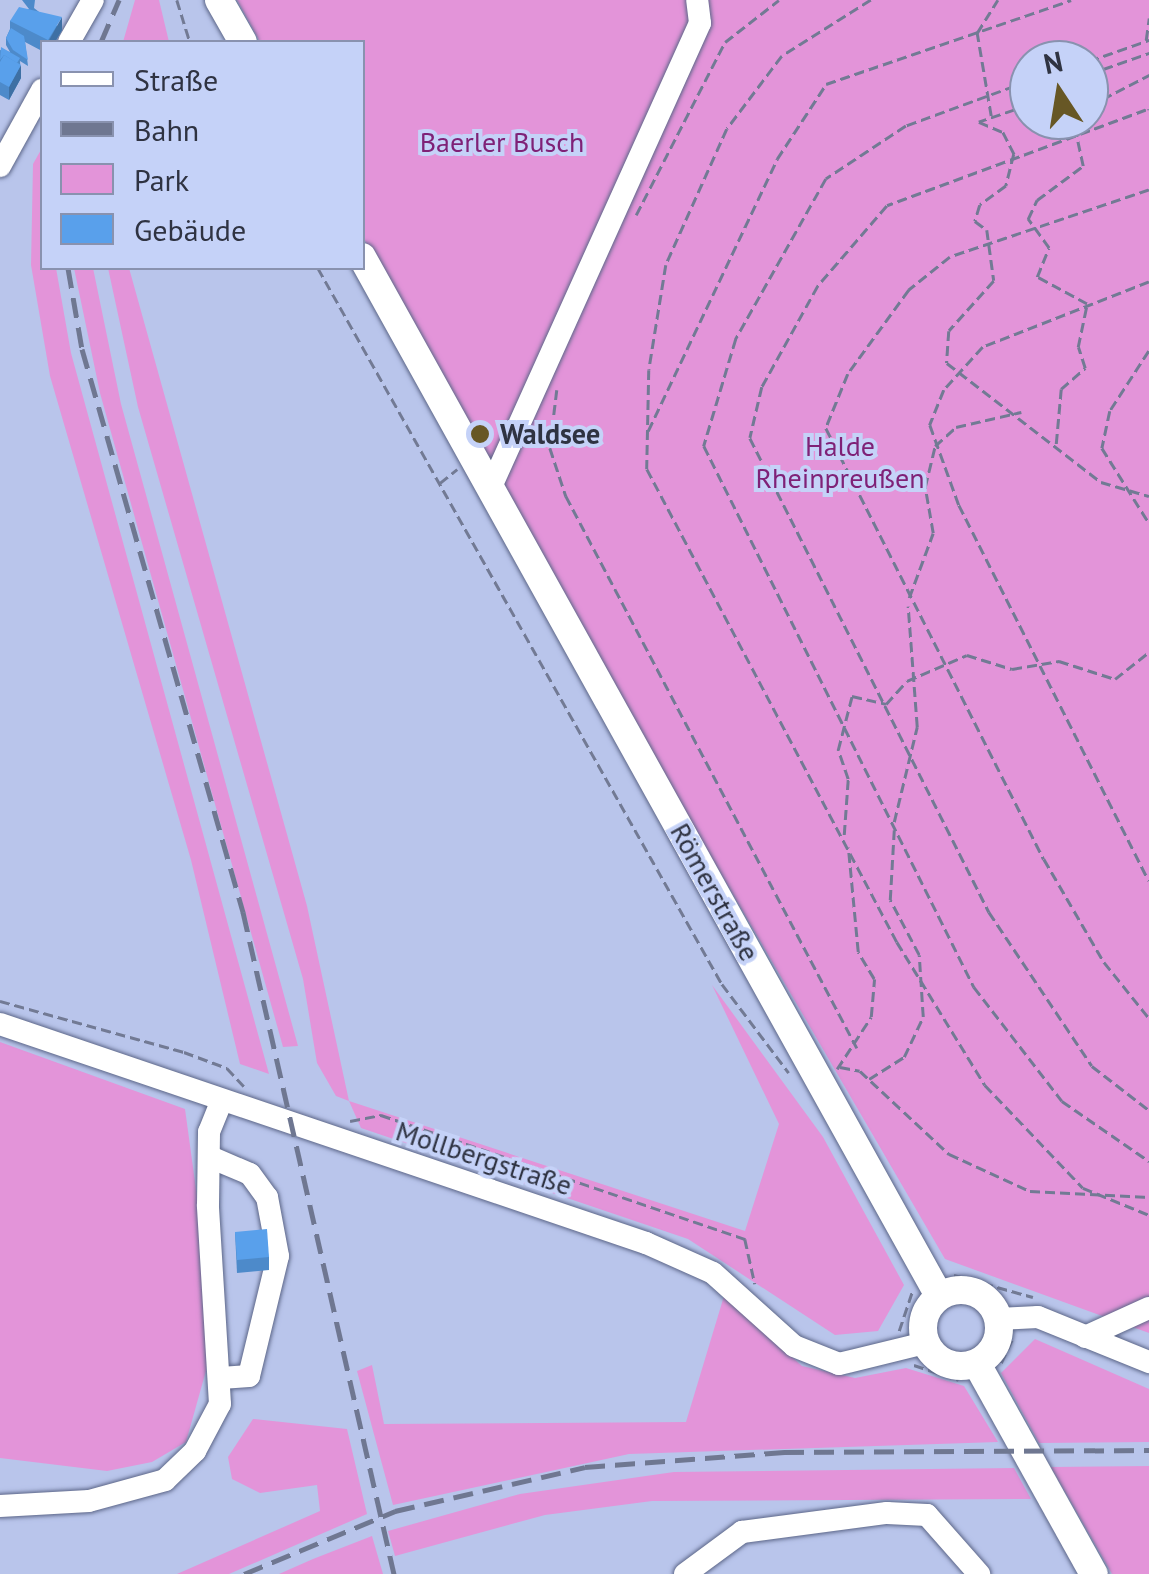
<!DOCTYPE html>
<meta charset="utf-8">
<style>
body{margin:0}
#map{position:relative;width:1149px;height:1574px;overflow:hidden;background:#b9c5eb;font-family:"PT Sans",sans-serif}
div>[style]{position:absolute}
.green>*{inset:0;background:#e394d9}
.path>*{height:2.5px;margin-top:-1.25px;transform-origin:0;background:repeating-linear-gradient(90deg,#727a94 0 10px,transparent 0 15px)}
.roads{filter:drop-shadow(0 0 2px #5c6688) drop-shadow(0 0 2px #5c6688)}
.minor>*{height:22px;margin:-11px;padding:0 11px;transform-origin:11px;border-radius:11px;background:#fff}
.major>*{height:28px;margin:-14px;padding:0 14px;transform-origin:14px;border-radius:14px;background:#fff}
.major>.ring{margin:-14px;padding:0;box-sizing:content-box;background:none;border:28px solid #fff;border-radius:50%}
.rail>*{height:5px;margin-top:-2.5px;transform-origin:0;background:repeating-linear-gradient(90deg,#6f7791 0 20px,transparent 0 30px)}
.wall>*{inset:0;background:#4d8aca}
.shaded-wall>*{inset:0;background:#3e70a4}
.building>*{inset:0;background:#59a0eb}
.dots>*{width:28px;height:28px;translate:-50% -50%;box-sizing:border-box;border:5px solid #c5d2f8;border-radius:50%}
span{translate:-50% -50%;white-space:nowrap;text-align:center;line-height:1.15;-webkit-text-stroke:8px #c5d2f8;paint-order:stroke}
.park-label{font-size:28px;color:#7f2177}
.poi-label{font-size:28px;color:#2f3342;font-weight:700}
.left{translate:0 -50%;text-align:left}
.street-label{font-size:28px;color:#2f3342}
.legend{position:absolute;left:40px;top:40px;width:325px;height:230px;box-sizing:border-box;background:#c5d2f8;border:2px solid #8992af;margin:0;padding:12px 18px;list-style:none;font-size:30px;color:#2f3342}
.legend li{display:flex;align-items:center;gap:20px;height:50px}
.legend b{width:50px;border:2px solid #8992af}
.north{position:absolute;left:1009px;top:40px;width:100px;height:100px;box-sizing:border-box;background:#c5d2f8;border:2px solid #8992af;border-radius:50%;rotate:348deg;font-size:28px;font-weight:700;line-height:40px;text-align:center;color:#2f3342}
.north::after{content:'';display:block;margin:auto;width:35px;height:45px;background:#675725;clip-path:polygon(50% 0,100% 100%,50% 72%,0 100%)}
</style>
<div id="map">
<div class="green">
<div style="clip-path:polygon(135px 0,159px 0,169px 42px,123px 42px)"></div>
<div style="clip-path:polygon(evenodd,237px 0,1149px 0,1149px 1333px,945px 1259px,486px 470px,363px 237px,362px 42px,260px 42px,237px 0,1029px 60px,1089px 60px,1089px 120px,1029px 120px,1029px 60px)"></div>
<div style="clip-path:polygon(42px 148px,42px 268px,56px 268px,71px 353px,269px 1074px,240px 1064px,191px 860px,50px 376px,31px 265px,33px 164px)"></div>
<div style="clip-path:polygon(74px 268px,93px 268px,121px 404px,298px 1046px,283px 1047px,100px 393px)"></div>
<div style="clip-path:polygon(108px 268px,129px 268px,307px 906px,349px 1101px,745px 1231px,779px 1124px,712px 985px,823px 1137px,904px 1285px,878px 1331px,835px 1335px,688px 1239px,361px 1128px,349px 1101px,336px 1096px,317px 1063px,303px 979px,138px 407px)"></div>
<div style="clip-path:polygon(0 1042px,185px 1109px,216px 1335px,186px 1442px,152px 1462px,107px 1471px,0 1458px)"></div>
<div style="clip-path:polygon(724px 1296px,802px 1366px,855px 1378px,906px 1368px,964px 1386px,998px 1442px,629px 1454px,393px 1505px,357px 1371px,372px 1365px,384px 1424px,686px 1422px)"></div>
<div style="clip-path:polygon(1035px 1339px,1149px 1389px,1149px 1442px,1039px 1443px,1001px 1373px)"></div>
<div style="clip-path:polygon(253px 1419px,347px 1429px,367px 1514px,229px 1574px,177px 1574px,320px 1511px,317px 1485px,260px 1493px,232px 1479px,228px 1457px)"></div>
<div style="clip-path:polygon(1149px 1466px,1149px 1574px,1112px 1574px,1051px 1467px)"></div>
<div style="clip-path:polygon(1014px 1468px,1031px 1499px,652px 1501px,545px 1515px,395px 1556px,388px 1531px,520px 1494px,674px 1472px)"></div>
<div style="clip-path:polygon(372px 1536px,383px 1574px,279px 1574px,313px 1559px)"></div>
</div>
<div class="path">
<div style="left:177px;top:0;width:44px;rotate:72.8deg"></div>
<div style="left:871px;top:0;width:105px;rotate:147.8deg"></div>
<div style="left:782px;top:56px;width:91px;rotate:127deg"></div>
<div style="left:727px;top:129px;width:149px;rotate:114.2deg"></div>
<div style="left:666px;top:265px;width:106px;rotate:99.2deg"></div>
<div style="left:649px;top:370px;width:99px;rotate:91.2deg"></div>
<div style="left:647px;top:469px;width:535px;rotate:62.14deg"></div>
<div style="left:897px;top:942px;width:168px;rotate:58.4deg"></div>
<div style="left:985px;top:1085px;width:142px;rotate:46.4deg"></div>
<div style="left:1083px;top:1188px;width:71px;rotate:22.2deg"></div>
<div style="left:1146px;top:40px;width:22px;rotate:-82deg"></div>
<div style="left:1089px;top:61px;width:64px;rotate:-19.3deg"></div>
<div style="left:1089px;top:74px;width:64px;rotate:-19.3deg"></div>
<div style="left:1029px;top:81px;width:131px;rotate:159.9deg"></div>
<div style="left:906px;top:126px;width:96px;rotate:146.5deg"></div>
<div style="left:826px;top:179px;width:184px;rotate:119.4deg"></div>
<div style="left:736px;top:339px;width:112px;rotate:106.7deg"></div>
<div style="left:704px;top:446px;width:605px;rotate:63.48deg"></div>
<div style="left:974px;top:987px;width:144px;rotate:52.3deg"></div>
<div style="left:1062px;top:1101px;width:106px;rotate:34.6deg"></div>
<div style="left:1029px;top:105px;width:53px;rotate:161.2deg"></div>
<div style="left:979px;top:122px;width:26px;rotate:23deg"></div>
<div style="left:1003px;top:132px;width:25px;rotate:63deg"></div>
<div style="left:1014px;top:154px;width:33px;rotate:104deg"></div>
<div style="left:1006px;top:186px;width:32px;rotate:144deg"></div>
<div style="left:980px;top:205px;width:17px;rotate:107deg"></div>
<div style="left:975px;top:221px;width:15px;rotate:37deg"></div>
<div style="left:987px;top:230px;width:51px;rotate:82.2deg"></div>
<div style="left:994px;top:281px;width:67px;rotate:132deg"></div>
<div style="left:949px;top:331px;width:32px;rotate:94deg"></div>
<div style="left:947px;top:363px;width:195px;rotate:37.7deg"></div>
<div style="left:1101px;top:482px;width:50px;rotate:16.3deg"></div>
<div style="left:1089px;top:106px;width:68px;rotate:-27.3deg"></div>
<div style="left:1149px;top:109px;width:1px;rotate:90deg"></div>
<div style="left:1146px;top:110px;width:276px;rotate:159.7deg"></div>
<div style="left:887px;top:206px;width:106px;rotate:130.8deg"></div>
<div style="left:818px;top:286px;width:115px;rotate:119deg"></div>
<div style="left:762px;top:387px;width:52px;rotate:103.2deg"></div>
<div style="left:750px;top:438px;width:531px;rotate:63.24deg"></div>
<div style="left:989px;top:912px;width:185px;rotate:56.2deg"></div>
<div style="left:1092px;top:1066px;width:72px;rotate:37.7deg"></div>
<div style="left:991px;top:116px;width:84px;rotate:-99.6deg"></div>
<div style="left:977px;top:33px;width:39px;rotate:-58deg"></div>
<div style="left:1149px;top:190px;width:210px;rotate:161.4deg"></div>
<div style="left:950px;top:257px;width:53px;rotate:141.2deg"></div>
<div style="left:909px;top:290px;width:104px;rotate:126deg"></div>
<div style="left:848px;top:374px;width:58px;rotate:112.2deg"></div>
<div style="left:826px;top:428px;width:483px;rotate:63.2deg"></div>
<div style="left:1044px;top:859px;width:119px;rotate:59.8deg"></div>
<div style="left:1104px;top:962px;width:72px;rotate:51.2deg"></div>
<div style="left:636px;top:215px;width:195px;rotate:-62.8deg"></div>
<div style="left:725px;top:42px;width:68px;rotate:-37.9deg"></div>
<div style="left:318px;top:268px;width:822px;rotate:60.57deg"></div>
<div style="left:722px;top:984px;width:111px;rotate:53deg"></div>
<div style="left:1149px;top:282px;width:178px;rotate:158.6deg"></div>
<div style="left:983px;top:347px;width:58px;rotate:132.2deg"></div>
<div style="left:944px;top:390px;width:38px;rotate:112deg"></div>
<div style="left:930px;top:425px;width:85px;rotate:70.1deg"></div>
<div style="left:959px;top:505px;width:421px;rotate:63.2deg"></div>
<div style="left:1149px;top:351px;width:72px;rotate:123deg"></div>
<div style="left:1110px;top:411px;width:38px;rotate:102deg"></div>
<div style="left:1102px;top:448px;width:89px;rotate:57.9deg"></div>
<div style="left:557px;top:390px;width:58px;rotate:96.9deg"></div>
<div style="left:550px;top:448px;width:51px;rotate:71.6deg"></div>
<div style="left:566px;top:496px;width:624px;rotate:62.2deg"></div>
<div style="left:648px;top:431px;width:301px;rotate:-64.6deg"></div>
<div style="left:777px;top:159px;width:90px;rotate:-56.8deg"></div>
<div style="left:826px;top:84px;width:259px;rotate:-18.9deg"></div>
<div style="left:1056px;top:444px;width:55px;rotate:-84.8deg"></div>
<div style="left:1061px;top:389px;width:32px;rotate:-41deg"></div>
<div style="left:1085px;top:368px;width:22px;rotate:-108deg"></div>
<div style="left:1078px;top:347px;width:44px;rotate:-78.2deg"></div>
<div style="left:1087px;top:304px;width:57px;rotate:-151.6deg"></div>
<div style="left:1037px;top:277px;width:31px;rotate:-68deg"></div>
<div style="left:1049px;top:248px;width:36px;rotate:-126deg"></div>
<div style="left:1028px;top:219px;width:21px;rotate:-65deg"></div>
<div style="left:1037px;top:200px;width:57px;rotate:-36.5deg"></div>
<div style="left:1083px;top:166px;width:47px;rotate:-102.3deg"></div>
<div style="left:440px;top:483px;width:22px;rotate:-39deg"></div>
<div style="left:909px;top:598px;width:69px;rotate:-69.7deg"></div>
<div style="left:933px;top:533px;width:47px;rotate:-99.9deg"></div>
<div style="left:925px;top:487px;width:42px;rotate:-76.3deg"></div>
<div style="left:935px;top:446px;width:28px;rotate:-42deg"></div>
<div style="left:956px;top:427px;width:67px;rotate:-13deg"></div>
<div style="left:894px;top:822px;width:98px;rotate:-76.4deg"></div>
<div style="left:917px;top:727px;width:121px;rotate:-94.3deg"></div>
<div style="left:844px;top:835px;width:56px;rotate:-85.9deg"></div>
<div style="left:848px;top:779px;width:31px;rotate:-109deg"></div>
<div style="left:838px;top:750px;width:56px;rotate:-75.5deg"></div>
<div style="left:852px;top:696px;width:35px;rotate:13deg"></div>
<div style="left:886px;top:704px;width:31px;rotate:-48deg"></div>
<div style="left:907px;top:681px;width:65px;rotate:-23.4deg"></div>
<div style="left:967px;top:655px;width:47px;rotate:17.3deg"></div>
<div style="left:1012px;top:669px;width:48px;rotate:-9.7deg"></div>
<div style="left:1059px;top:661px;width:59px;rotate:17.8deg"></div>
<div style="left:1115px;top:679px;width:43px;rotate:-38.5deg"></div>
<div style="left:0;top:1001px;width:191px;rotate:15.5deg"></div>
<div style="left:184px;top:1052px;width:46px;rotate:20.4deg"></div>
<div style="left:227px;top:1068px;width:25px;rotate:47deg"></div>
<div style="left:840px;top:1067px;width:20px;rotate:11deg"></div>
<div style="left:860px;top:1071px;width:122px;rotate:43deg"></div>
<div style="left:949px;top:1154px;width:89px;rotate:24.6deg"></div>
<div style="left:1030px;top:1191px;width:119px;rotate:2.9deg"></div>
<div style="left:837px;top:1069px;width:62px;rotate:-56.8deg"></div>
<div style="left:871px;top:1017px;width:38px;rotate:-85deg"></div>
<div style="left:874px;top:979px;width:31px;rotate:-121deg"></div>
<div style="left:858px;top:952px;width:105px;rotate:-95.4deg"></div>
<div style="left:869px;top:1079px;width:41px;rotate:-32.2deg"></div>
<div style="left:904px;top:1057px;width:44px;rotate:-64.6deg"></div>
<div style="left:923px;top:1017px;width:62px;rotate:-93.7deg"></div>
<div style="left:919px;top:955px;width:62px;rotate:-117.8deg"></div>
<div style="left:890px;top:900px;width:70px;rotate:-86.7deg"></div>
<div style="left:350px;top:1121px;width:32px;rotate:-11deg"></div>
<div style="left:381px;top:1115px;width:385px;rotate:18.8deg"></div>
<div style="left:745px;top:1239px;width:46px;rotate:77.5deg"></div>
<div style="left:954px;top:1275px;width:82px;rotate:15.6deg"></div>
<div style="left:899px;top:1331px;width:41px;rotate:-71.6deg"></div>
<div style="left:1001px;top:1363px;width:26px;rotate:-65deg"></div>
<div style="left:914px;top:1365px;width:47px;rotate:18.4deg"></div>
</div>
<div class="roads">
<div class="minor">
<div style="left:69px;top:42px;width:48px;rotate:-60.3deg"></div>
<div style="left:0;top:166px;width:87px;rotate:-61.1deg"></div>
<div style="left:490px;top:489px;width:511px;rotate:-65.74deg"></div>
<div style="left:700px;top:23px;width:23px;rotate:-97deg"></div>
<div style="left:0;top:1024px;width:682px;rotate:18.73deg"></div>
<div style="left:646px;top:1243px;width:73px;rotate:24.1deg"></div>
<div style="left:713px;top:1273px;width:109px;rotate:42deg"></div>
<div style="left:794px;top:1346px;width:48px;rotate:21.8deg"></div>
<div style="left:839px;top:1364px;width:89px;rotate:-13.7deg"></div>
<div style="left:210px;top:1157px;width:43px;rotate:23deg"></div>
<div style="left:250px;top:1174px;width:29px;rotate:54deg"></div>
<div style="left:267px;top:1197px;width:60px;rotate:79.4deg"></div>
<div style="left:278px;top:1256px;width:123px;rotate:103.6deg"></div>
<div style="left:249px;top:1376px;width:28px;rotate:176deg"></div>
<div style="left:998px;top:1319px;width:40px;rotate:-2.9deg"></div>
<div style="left:1038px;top:1317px;width:120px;rotate:22.1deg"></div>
<div style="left:1085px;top:1337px;width:70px;rotate:-24.4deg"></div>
<div style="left:0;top:1506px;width:89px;rotate:-3.2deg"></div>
<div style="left:89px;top:1501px;width:79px;rotate:-15.4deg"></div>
<div style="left:165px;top:1480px;width:42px;rotate:-44deg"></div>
<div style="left:195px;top:1451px;width:53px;rotate:-62deg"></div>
<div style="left:220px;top:1404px;width:199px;rotate:-93.5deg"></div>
<div style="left:208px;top:1205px;width:73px;rotate:-89.2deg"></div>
<div style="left:209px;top:1132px;width:29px;rotate:-68deg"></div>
<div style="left:685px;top:1574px;width:71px;rotate:-36.4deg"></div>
<div style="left:742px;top:1532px;width:146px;rotate:-7.5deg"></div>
<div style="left:887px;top:1513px;width:40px;rotate:2.9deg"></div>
<div style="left:927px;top:1515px;width:79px;rotate:48.6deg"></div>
</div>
<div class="major">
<div style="left:219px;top:0;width:48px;rotate:60.3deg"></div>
<div style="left:362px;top:257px;width:1188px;rotate:60.95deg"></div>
<div class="ring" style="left:923px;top:1290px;width:48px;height:48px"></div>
<div style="left:977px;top:1364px;width:240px;rotate:60.9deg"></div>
</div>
</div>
<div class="rail">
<div style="left:101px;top:42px;width:46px;rotate:-66.8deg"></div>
<div style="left:68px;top:268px;width:82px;rotate:80.2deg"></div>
<div style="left:82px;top:349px;width:586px;rotate:74.04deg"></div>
<div style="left:243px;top:912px;width:679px;rotate:77.15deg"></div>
<div style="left:244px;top:1574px;width:164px;rotate:-22.6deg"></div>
<div style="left:395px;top:1511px;width:195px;rotate:-13deg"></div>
<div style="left:585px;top:1467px;width:200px;rotate:-4.3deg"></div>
<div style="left:784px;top:1452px;width:365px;rotate:-0.3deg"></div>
</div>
<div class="wall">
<div style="clip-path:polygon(22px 0,35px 0,34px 8px,62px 30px,55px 42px,42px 42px,42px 51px,25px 42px,28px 66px,20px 61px,21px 78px,9px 100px,0 95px,0 50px,10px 52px,6px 45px,6px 38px,10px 29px,10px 21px,29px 9px)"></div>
<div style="clip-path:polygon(235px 1232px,269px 1257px,269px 1270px,237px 1273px)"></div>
</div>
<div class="shaded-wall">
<div style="clip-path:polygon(62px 17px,62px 30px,55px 42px,48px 42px)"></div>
<div style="clip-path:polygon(21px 65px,21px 78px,9px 100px,9px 87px)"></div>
</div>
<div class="building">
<div style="clip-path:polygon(19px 7px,62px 17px,48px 40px,10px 21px)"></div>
<div style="clip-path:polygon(11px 28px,24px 36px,28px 60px,13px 50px,6px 38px)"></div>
<div style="clip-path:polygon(1px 47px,20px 58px,17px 63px,4px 55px,0 60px)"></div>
<div style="clip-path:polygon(4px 55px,21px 65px,9px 87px,0 82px,0 62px)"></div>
<div style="clip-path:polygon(267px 1229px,269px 1257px,237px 1260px,235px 1232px)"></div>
</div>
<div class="dots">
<div style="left:480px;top:434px;background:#675725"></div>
</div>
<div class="park-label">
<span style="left:502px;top:142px">Baerler Busch</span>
<span style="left:840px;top:462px">Halde<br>Rheinpreußen</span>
</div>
<div class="poi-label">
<span class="left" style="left:500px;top:434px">Waldsee</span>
</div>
<div class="street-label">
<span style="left:715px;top:892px;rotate:61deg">Römerstraße</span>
<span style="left:484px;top:1158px;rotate:18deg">Mollbergstraße</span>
</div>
<ul class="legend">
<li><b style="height:12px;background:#fff"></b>Straße</li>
<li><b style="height:12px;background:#6f7791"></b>Bahn</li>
<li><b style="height:28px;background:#e394d9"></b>Park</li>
<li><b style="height:28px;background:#59a0eb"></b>Gebäude</li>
</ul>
<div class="north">N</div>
</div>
